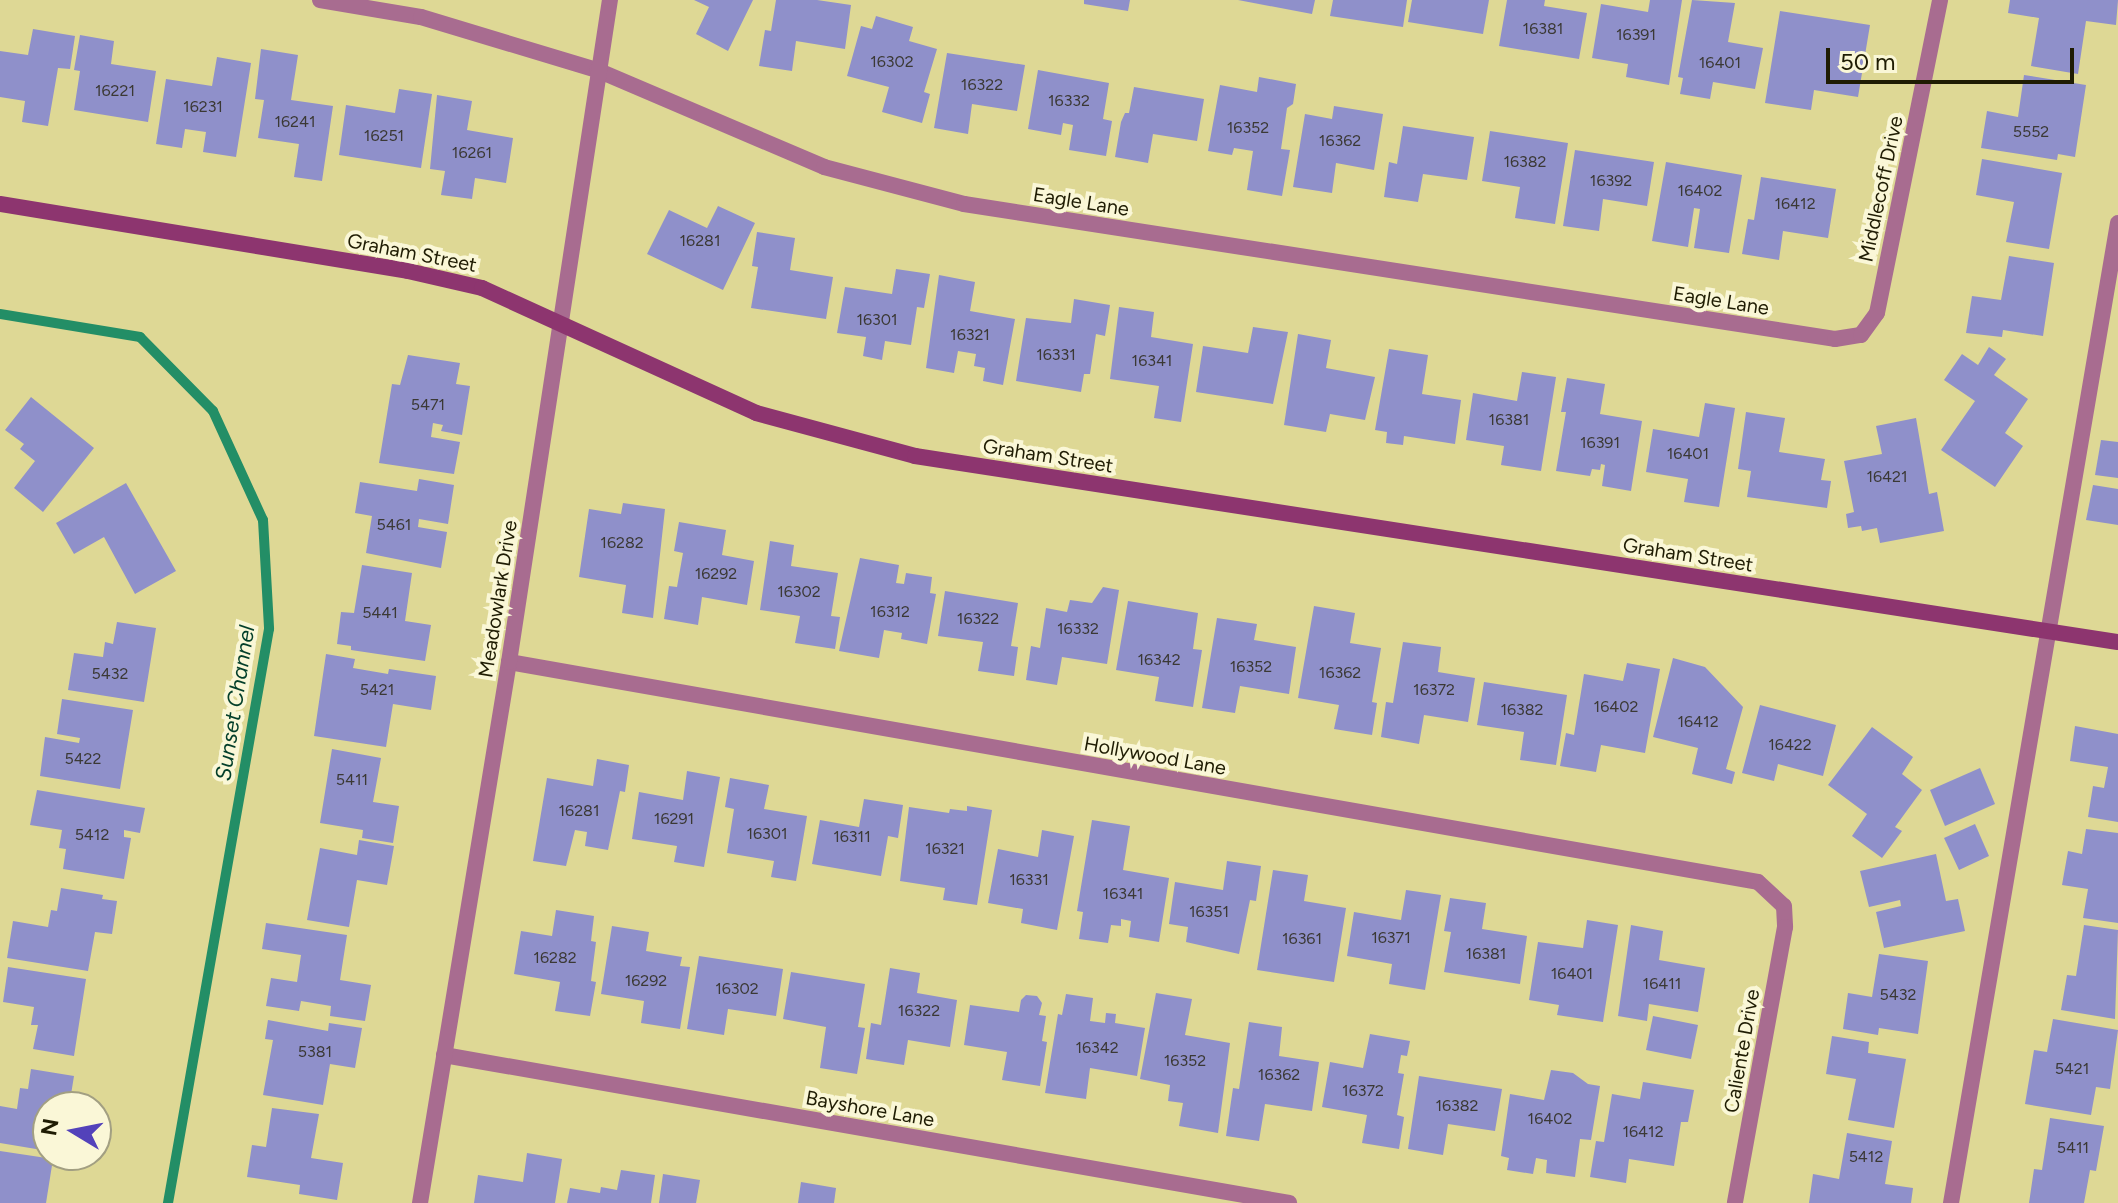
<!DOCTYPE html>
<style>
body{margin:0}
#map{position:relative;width:2118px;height:1203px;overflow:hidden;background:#ded895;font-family:Figtree,sans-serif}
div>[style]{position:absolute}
.stream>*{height:10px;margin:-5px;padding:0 5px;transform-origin:5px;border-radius:5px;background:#238e66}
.building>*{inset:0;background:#8f90ca}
.lane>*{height:16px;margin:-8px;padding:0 8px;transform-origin:8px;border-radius:8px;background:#a86c90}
.street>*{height:16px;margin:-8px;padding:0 8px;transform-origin:8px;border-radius:8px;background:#a86c90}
.secondary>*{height:16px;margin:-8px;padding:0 8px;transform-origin:8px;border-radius:8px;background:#8d356f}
span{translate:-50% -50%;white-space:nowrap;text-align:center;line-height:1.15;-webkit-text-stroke:8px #faf7d7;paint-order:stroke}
.number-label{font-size:16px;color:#3b3935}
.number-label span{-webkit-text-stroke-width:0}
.street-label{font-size:20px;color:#1f1c03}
.water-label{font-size:22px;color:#033f2a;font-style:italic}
.north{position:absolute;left:32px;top:1091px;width:80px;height:80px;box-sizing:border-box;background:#faf7d7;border:2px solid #a29f82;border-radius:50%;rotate:280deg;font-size:22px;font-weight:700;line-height:32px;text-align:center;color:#1f1c03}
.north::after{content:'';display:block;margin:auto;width:28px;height:36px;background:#5342ba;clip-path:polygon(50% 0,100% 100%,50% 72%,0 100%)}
.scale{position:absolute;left:1826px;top:48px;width:248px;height:36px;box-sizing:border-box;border:4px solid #1f1c03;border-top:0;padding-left:10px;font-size:24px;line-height:28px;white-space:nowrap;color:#1f1c03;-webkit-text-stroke:6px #faf7d7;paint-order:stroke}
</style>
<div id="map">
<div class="stream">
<div style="left:0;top:314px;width:142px;rotate:9.3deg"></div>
<div style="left:140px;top:337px;width:104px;rotate:45.4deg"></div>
<div style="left:213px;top:411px;width:120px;rotate:65.4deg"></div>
<div style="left:263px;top:520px;width:109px;rotate:86.8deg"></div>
<div style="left:269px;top:629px;width:583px;rotate:99.98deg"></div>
</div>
<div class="building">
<div style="clip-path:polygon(694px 0,753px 0,728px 51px,696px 34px,709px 7px)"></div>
<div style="clip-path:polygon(776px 0,817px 0,851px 5px,845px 49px,796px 41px,792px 71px,759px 66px,765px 30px,771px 31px)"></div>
<div style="clip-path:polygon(1084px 0,1130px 0,1128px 11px,1084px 4px)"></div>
<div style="clip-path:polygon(1238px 0,1315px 0,1312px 14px)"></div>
<div style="clip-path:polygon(1333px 0,1407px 0,1403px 27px,1330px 16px)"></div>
<div style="clip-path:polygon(1412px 0,1489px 0,1483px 34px,1408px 22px)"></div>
<div style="clip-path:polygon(1507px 0,1545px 0,1544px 6px,1587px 13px,1579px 59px,1499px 46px)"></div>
<div style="clip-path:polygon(1650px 0,1682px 0,1669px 85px,1626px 77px,1628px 64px,1592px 58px,1601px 4px,1648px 12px)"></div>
<div style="clip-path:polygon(1692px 0,1735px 3px,1728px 42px,1763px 48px,1755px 89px,1713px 82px,1710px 99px,1680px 94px,1683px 78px,1678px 77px)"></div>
<div style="clip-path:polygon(2010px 0,2118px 0,2116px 25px,2086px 21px,2078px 74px,2031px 66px,2039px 18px,2008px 13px)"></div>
<div style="clip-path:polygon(1780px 11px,1870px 25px,1858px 97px,1814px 90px,1811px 110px,1765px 103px)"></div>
<div style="clip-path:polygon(876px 16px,913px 27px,909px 41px,937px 49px,924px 92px,930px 94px,922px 123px,882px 112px,889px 87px,847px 76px,861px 26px,872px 29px)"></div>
<div style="clip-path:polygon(33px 29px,75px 36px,70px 69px,58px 68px,48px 126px,22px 122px,25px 101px,0 97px,0 51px,28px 55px)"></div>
<div style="clip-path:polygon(80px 35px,114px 41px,111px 64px,156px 71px,148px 122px,74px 110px,80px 71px,74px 70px)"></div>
<div style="clip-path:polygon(261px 49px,298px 55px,291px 100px,333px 106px,322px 181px,294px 177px,299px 144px,258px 138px,264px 100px,255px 99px)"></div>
<div style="clip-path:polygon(947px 53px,1025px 65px,1017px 111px,972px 104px,968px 134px,934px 128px)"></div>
<div style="clip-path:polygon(217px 57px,251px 63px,236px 157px,203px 152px,206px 132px,185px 129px,182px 148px,156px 144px,166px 79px,212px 86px)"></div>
<div style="clip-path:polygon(1038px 70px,1109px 83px,1103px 119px,1112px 121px,1106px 156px,1069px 150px,1073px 125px,1063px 123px,1061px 135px,1028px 129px)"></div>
<div style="clip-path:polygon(2024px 75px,2086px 85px,2075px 157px,2058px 154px,2057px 160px,1981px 148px,1987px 111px,2018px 117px)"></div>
<div style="clip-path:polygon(1259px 77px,1296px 84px,1293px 104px,1287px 108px,1281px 149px,1290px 150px,1282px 196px,1247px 190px,1253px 151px,1234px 148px,1232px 155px,1208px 151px,1220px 85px,1257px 92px)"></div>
<div style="clip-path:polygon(1134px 87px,1204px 99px,1197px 141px,1153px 134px,1148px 163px,1115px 157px,1121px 122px,1125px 113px,1129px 113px)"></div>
<div style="clip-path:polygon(399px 89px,432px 94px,421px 168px,339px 155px,346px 105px,395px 113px)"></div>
<div style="clip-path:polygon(437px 95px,472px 101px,467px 130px,513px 138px,506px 183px,475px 178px,472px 199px,441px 195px,445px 171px,430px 169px)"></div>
<div style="clip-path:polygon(1334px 106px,1383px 114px,1374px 170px,1336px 163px,1332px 193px,1293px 187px,1305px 114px,1332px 119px)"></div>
<div style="clip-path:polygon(1403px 126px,1474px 137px,1467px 180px,1423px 174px,1418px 202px,1384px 197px,1389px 162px,1397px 164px)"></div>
<div style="clip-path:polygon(1490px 131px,1568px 143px,1555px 224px,1515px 218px,1520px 187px,1482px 181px)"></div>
<div style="clip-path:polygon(1575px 150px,1654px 162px,1647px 206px,1603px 199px,1599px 231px,1563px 226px)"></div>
<div style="clip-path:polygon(1982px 159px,2062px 173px,2049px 249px,2006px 242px,2014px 202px,1976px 195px)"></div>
<div style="clip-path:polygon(1666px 162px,1742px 175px,1729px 253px,1694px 248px,1700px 209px,1694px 208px,1688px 247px,1652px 241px)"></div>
<div style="clip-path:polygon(1761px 177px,1836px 189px,1828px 238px,1783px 231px,1779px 260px,1742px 254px,1748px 219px,1754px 220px)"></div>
<div style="clip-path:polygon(718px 206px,755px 223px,723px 290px,647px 254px,669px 210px,707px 228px)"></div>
<div style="clip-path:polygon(757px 232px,795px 238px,790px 270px,833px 277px,826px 319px,751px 308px,758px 267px,752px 266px)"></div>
<div style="clip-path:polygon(2009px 256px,2054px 263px,2043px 336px,2003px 330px,2002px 337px,1966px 333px,1972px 296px,2001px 300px)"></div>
<div style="clip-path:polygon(896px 269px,930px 274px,924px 308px,917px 307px,911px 345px,885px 341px,882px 360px,863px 356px,866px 337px,837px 333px,845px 287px,892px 294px)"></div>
<div style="clip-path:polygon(939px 275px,975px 282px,970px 311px,1015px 319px,1003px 385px,983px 381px,985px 368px,974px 366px,976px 354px,958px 351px,954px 373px,926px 368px)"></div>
<div style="clip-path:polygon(1074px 299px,1110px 305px,1105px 336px,1096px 334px,1090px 374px,1084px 374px,1081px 392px,1016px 381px,1026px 318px,1071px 323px)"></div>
<div style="clip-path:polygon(1119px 307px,1154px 312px,1151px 337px,1193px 344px,1181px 422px,1154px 418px,1159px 386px,1110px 379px)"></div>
<div style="clip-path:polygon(1253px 327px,1288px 332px,1273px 404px,1196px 392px,1203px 346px,1248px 353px)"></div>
<div style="clip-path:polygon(1298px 334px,1331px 340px,1326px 368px,1375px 377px,1365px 420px,1330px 414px,1326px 432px,1284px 425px)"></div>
<div style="clip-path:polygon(1989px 347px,2006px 359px,1994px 375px,2028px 399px,2005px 433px,2023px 446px,1995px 487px,1941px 450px,1975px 401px,1944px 380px,1962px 354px,1978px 365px)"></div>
<div style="clip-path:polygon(1389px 349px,1428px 355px,1422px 394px,1461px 400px,1455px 444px,1404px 436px,1403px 445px,1386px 443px,1387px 432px,1375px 430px)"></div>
<div style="clip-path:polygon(408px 355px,460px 363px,456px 384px,470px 386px,462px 435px,441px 431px,443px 425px,433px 423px,431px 437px,460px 442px,454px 474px,379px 463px,392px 384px,400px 385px)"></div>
<div style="clip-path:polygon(1522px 372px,1556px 377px,1541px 471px,1501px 465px,1504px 446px,1466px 440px,1473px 393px,1517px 401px)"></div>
<div style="clip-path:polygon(1567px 378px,1605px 384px,1600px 414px,1642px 421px,1631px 491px,1602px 486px,1605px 465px,1601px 464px,1600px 470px,1592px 469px,1590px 476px,1556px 471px,1566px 412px,1561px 412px)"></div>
<div style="clip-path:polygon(31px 397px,94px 448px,43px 512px,14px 488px,35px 461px,20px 449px,24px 444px,5px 430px)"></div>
<div style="clip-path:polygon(1705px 403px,1735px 408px,1719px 507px,1684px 502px,1688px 479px,1646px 472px,1653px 429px,1699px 437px)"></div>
<div style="clip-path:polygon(1746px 412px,1785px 418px,1779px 452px,1825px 459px,1821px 480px,1831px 481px,1827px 508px,1747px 497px,1751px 471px,1738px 469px)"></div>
<div style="clip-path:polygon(1916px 418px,1929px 494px,1937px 492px,1944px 531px,1880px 543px,1877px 528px,1862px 531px,1861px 526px,1848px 528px,1846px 514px,1854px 512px,1844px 461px,1882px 454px,1876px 426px)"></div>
<div style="clip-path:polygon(2101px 440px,2118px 442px,2118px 478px,2095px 475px)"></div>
<div style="clip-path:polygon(419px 479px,454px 485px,448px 524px,419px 519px,418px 527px,447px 532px,441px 568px,366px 553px,372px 516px,355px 513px,360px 482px,417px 491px)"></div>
<div style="clip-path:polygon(126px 483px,176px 571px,135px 594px,104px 537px,74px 554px,56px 523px)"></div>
<div style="clip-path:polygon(2093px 485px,2118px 489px,2118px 525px,2086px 520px)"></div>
<div style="clip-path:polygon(623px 503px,665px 509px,653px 618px,622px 613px,626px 585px,579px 577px,589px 509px,621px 514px)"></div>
<div style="clip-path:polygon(679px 522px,726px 530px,722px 555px,754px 561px,747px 605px,702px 597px,698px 625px,664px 619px,669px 586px,677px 587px,683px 553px,674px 551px)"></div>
<div style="clip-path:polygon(770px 541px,794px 545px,791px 566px,838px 573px,831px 616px,840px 617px,835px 649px,795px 643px,800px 616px,760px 610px)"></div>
<div style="clip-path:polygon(860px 558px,899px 565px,896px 583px,904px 584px,906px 573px,932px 577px,930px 593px,936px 594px,927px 644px,901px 639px,902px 633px,884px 630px,879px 658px,839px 651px)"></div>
<div style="clip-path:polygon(362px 565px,412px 573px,405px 621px,431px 625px,425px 661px,351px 650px,351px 646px,337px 644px,341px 612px,354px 613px)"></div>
<div style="clip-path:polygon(1103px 587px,1119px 590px,1107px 664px,1062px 657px,1057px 685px,1026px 680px,1031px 646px,1040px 648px,1046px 608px,1067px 612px,1070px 600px,1092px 603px)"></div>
<div style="clip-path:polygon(945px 591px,1018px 603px,1011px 646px,1018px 647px,1014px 676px,978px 671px,983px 642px,938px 636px)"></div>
<div style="clip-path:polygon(1128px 601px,1198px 613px,1193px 649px,1202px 650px,1193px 707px,1155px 701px,1159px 677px,1116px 670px)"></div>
<div style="clip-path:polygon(1314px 606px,1355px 613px,1350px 643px,1381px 648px,1372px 702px,1377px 703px,1372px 735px,1334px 729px,1339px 705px,1298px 698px)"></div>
<div style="clip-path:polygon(1217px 618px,1257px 624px,1254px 640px,1296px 647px,1289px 694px,1240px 686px,1235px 713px,1202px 708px)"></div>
<div style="clip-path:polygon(117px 622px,156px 628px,144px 702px,68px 690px,74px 653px,103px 657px,105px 642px,113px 644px)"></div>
<div style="clip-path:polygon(1403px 642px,1441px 647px,1438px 672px,1475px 678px,1468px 722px,1424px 715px,1419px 744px,1381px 737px,1386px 702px,1393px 703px)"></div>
<div style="clip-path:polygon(326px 654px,355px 659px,353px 668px,388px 674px,389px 669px,436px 676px,431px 710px,393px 704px,386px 747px,314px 736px)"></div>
<div style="clip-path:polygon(1673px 658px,1705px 667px,1743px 707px,1726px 769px,1735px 772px,1732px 784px,1692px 774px,1698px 748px,1653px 737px)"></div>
<div style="clip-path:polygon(1627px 663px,1660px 669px,1645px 753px,1601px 745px,1596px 772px,1560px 766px,1566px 733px,1574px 735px,1584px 674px,1623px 681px)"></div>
<div style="clip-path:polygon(1484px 682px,1567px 695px,1556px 765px,1520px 760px,1524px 732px,1477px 725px)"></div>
<div style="clip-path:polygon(62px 699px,133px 710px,120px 789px,40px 776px,45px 737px,79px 743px,80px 738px,57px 734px)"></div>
<div style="clip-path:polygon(1760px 705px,1836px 725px,1823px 776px,1778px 764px,1774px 781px,1742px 773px)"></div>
<div style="clip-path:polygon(2075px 726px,2118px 734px,2118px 822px,2088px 817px,2093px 786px,2104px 788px,2108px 767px,2070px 761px)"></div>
<div style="clip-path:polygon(1872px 727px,1913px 757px,1902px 774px,1922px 790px,1895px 827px,1902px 831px,1882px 858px,1852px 836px,1867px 814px,1828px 785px)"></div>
<div style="clip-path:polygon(332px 749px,381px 758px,373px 802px,399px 806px,393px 843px,362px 838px,363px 830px,320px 823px)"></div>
<div style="clip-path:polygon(597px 759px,629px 765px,625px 792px,620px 791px,608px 850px,585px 846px,587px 832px,575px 830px,566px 866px,533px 861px,547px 778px,593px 786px)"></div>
<div style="clip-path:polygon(1980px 768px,1995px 804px,1945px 826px,1930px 790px)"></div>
<div style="clip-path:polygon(687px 771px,720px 777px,704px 867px,674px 862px,677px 846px,632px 839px,639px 792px,683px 800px)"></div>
<div style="clip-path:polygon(730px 778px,769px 785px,764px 809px,807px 816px,796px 881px,771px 877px,774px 861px,727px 853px,734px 809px,725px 807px)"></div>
<div style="clip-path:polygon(37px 790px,145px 808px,140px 833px,124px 830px,124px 837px,131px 838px,124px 879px,63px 869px,66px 849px,59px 848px,62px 830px,30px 825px)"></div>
<div style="clip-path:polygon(864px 799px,903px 805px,898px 838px,888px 836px,881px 876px,812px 864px,820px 820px,859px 827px)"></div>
<div style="clip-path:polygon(967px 806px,992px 810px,977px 905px,943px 900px,945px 888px,900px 881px,909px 807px,949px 813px,950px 809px,967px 811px)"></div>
<div style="clip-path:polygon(1092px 820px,1130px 826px,1123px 870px,1169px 878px,1159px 942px,1129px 937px,1131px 921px,1121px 919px,1121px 926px,1111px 925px,1108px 943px,1079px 939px,1083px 912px,1077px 911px)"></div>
<div style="clip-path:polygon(1975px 824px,1989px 856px,1959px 870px,1944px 838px)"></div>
<div style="clip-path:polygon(2086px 829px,2118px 833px,2118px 923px,2083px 918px,2088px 889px,2062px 885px,2068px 851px,2082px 854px)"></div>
<div style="clip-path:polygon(1042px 830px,1074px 836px,1057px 930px,1021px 923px,1023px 909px,988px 903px,998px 849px,1038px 857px)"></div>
<div style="clip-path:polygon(359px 840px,394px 846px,387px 885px,357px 880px,349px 927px,307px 920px,320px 848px,357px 855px)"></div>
<div style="clip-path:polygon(1936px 854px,1946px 901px,1958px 899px,1965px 931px,1884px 948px,1876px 912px,1901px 906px,1900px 900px,1869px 907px,1860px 871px)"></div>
<div style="clip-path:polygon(1227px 861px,1261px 866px,1256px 901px,1250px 900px,1239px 954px,1186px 942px,1188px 927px,1169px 924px,1175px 882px,1223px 890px)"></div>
<div style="clip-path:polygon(1273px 870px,1308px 875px,1304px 901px,1346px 908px,1334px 982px,1257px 970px)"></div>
<div style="clip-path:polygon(61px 888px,103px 895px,102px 899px,117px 901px,112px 934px,95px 932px,88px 971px,7px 958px,13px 921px,48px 927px,51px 910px,57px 911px)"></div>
<div style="clip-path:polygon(1406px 890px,1441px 895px,1425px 990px,1389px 984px,1392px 964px,1347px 956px,1354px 912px,1401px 920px)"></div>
<div style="clip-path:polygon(1450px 898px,1486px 903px,1482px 929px,1527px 936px,1520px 984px,1444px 972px,1451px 932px,1444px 931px)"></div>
<div style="clip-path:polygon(556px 910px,594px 916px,591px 941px,596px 942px,591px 981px,596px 982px,590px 1016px,555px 1011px,560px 982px,514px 974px,521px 931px,552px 936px)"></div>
<div style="clip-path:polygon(1587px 920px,1618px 925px,1603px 1022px,1557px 1015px,1559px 1005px,1529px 1000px,1538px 942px,1583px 948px)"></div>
<div style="clip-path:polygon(266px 923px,347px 935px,340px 980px,371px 985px,365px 1021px,330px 1016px,331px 1006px,301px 1001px,299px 1011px,266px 1006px,271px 978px,297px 982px,301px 955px,262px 949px)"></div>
<div style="clip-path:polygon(1631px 925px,1663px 931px,1659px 960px,1705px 968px,1698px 1012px,1649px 1004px,1647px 1021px,1618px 1016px)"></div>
<div style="clip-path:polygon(2084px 925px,2118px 930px,2115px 1019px,2061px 1010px,2067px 975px,2076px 976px)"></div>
<div style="clip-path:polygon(612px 926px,649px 932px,646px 951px,682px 957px,680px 966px,690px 967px,680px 1029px,641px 1023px,644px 1001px,601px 994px)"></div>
<div style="clip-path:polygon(1879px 954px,1928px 961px,1918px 1034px,1879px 1028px,1878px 1035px,1843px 1029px,1848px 993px,1872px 997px)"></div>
<div style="clip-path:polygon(699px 956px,783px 969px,776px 1016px,728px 1009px,724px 1035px,687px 1029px)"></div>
<div style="clip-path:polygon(8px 967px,86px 979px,74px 1056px,33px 1049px,38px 1025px,31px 1025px,34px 1007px,3px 1002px)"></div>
<div style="clip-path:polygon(890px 968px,920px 973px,917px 993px,957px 1000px,950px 1047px,908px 1040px,904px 1065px,866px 1059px,871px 1023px,881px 1025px)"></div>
<div style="clip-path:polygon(791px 972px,865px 984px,858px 1027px,865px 1028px,857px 1074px,820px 1068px,826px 1027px,783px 1019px)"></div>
<div style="clip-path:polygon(1156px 993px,1192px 999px,1185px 1035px,1230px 1043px,1218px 1133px,1179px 1126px,1183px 1103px,1168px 1101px,1170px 1085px,1140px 1079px)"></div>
<div style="clip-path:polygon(1066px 994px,1093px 998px,1090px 1021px,1105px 1023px,1106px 1013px,1116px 1014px,1115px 1023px,1145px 1028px,1137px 1076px,1090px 1068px,1086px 1099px,1045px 1093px,1058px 1014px,1062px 1015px)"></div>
<div style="clip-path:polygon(1026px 995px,1037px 996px,1042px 1003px,1039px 1015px,1046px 1016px,1042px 1041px,1047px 1042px,1040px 1086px,1002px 1080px,1007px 1052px,964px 1045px,970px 1005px,1019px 1012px,1021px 1000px)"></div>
<div style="clip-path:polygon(1653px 1016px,1698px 1025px,1691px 1059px,1646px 1050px)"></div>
<div style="clip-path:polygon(2053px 1019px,2118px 1030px,2110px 1089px,2096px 1087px,2091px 1115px,2025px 1104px,2034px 1050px,2047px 1052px)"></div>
<div style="clip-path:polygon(268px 1020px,328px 1031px,329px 1023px,362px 1028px,355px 1068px,330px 1064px,323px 1105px,263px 1095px,273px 1040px,265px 1039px)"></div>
<div style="clip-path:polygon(1249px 1022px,1282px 1027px,1279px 1056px,1319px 1062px,1312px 1111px,1265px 1104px,1259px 1141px,1226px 1136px,1233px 1088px,1239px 1089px)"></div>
<div style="clip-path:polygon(1370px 1034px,1410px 1041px,1407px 1056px,1401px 1055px,1398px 1073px,1404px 1074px,1397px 1115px,1404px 1117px,1399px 1149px,1362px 1143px,1367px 1115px,1322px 1107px,1330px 1062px,1363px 1068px)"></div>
<div style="clip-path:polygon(1832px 1036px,1869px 1042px,1868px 1053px,1906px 1059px,1894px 1128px,1848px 1120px,1856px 1079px,1826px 1074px)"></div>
<div style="clip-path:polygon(31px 1069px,74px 1076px,69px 1107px,48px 1107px,48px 1151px,0 1143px,0 1106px,17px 1109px,20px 1088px,28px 1089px)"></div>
<div style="clip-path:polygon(1551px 1070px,1573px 1073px,1588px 1084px,1600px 1086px,1591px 1140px,1580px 1139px,1575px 1177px,1546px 1173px,1547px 1160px,1536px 1158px,1533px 1174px,1507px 1170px,1509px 1158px,1501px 1156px,1510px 1094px,1544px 1100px)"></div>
<div style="clip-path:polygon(1419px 1076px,1502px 1089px,1495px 1131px,1448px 1124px,1443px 1155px,1408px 1149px)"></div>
<div style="clip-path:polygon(1643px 1082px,1694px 1090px,1688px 1122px,1681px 1122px,1674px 1166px,1629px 1159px,1626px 1183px,1590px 1177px,1596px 1141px,1604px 1142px,1612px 1094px,1640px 1099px)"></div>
<div style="clip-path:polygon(272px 1108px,319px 1114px,311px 1158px,343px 1163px,337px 1200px,299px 1194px,300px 1185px,247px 1177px,252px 1145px,266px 1147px)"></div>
<div style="clip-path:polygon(2050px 1118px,2104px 1126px,2096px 1171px,2090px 1170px,2084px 1203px,2029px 1203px,2034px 1169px,2042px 1170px)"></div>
<div style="clip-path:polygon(1847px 1133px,1892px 1141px,1885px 1184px,1913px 1188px,1911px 1203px,1809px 1203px,1813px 1174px,1839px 1179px)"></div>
<div style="clip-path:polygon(0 1151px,53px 1159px,46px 1203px,0 1203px)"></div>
<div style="clip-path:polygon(527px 1153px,562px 1159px,555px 1203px,474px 1203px,478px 1175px,523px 1182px)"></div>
<div style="clip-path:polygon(621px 1170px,655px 1175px,651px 1203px,567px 1203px,570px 1188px,600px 1193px,601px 1187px,617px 1190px)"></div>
<div style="clip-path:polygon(663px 1174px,700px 1180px,696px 1203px,659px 1203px)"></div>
<div style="clip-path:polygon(801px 1182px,836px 1188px,834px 1203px,798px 1203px)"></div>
</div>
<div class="lane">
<div style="left:1951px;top:1203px;width:994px;rotate:-80.33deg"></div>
</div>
<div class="street">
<div style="left:320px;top:0;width:102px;rotate:9.6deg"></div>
<div style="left:421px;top:17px;width:184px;rotate:16.8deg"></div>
<div style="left:597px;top:70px;width:247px;rotate:23.1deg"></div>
<div style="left:824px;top:167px;width:145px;rotate:14.8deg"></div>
<div style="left:964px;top:204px;width:881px;rotate:8.81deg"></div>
<div style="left:1835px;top:339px;width:26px;rotate:-9deg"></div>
<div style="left:1861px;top:335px;width:27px;rotate:-54deg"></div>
<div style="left:1877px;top:313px;width:319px;rotate:-78.6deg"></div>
<div style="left:509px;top:662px;width:1268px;rotate:9.99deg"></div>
<div style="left:1758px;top:882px;width:35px;rotate:43deg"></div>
<div style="left:1784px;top:906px;width:21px;rotate:87deg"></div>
<div style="left:1785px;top:927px;width:280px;rotate:100.3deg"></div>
<div style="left:444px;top:1055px;width:858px;rotate:9.93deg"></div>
<div style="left:420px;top:1203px;width:548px;rotate:-80.66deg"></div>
<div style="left:509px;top:662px;width:670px;rotate:-81.33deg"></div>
</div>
<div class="secondary">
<div style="left:0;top:204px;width:413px;rotate:9.3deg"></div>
<div style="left:408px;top:271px;width:76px;rotate:12.9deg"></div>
<div style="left:482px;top:288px;width:301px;rotate:24.5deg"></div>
<div style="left:756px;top:413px;width:165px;rotate:15.1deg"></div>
<div style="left:915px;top:456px;width:1217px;rotate:8.79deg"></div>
</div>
<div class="number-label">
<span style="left:1543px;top:29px">16381</span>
<span style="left:1636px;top:35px">16391</span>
<span style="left:892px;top:62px">16302</span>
<span style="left:1720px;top:63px">16401</span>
<span style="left:982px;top:85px">16322</span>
<span style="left:115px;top:91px">16221</span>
<span style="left:1069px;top:101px">16332</span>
<span style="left:203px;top:107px">16231</span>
<span style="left:295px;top:122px">16241</span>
<span style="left:1248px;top:128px">16352</span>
<span style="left:2031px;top:132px">5552</span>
<span style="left:384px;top:136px">16251</span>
<span style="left:1340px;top:141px">16362</span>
<span style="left:472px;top:153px">16261</span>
<span style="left:1525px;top:162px">16382</span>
<span style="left:1611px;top:181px">16392</span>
<span style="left:1700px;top:191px">16402</span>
<span style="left:1795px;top:204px">16412</span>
<span style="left:700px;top:241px">16281</span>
<span style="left:877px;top:320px">16301</span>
<span style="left:970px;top:335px">16321</span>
<span style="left:1056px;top:355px">16331</span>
<span style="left:1152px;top:361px">16341</span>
<span style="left:428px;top:405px">5471</span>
<span style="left:1509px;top:420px">16381</span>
<span style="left:1600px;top:443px">16391</span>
<span style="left:1688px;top:454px">16401</span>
<span style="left:1887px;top:477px">16421</span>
<span style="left:394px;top:525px">5461</span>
<span style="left:622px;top:543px">16282</span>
<span style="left:716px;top:574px">16292</span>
<span style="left:799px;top:592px">16302</span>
<span style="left:890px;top:612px">16312</span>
<span style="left:380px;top:613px">5441</span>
<span style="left:978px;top:619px">16322</span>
<span style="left:1078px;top:629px">16332</span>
<span style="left:1159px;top:660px">16342</span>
<span style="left:1251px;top:667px">16352</span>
<span style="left:1340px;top:673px">16362</span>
<span style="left:110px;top:674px">5432</span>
<span style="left:377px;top:690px">5421</span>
<span style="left:1434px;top:690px">16372</span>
<span style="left:1616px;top:707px">16402</span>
<span style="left:1522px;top:710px">16382</span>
<span style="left:1698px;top:722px">16412</span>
<span style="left:1790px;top:745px">16422</span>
<span style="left:83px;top:759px">5422</span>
<span style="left:352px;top:780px">5411</span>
<span style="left:579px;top:811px">16281</span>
<span style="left:674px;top:819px">16291</span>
<span style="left:767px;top:834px">16301</span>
<span style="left:92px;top:835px">5412</span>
<span style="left:852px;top:837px">16311</span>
<span style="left:945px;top:849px">16321</span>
<span style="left:1029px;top:880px">16331</span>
<span style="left:1123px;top:894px">16341</span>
<span style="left:1209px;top:912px">16351</span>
<span style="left:1391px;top:938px">16371</span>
<span style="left:1302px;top:939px">16361</span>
<span style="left:1486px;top:954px">16381</span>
<span style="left:555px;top:958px">16282</span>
<span style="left:1572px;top:974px">16401</span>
<span style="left:646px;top:981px">16292</span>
<span style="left:1662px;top:984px">16411</span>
<span style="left:737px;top:989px">16302</span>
<span style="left:1898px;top:995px">5432</span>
<span style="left:919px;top:1011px">16322</span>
<span style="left:1097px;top:1048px">16342</span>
<span style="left:315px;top:1052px">5381</span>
<span style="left:1185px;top:1061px">16352</span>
<span style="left:2072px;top:1069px">5421</span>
<span style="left:1279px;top:1075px">16362</span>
<span style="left:1363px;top:1091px">16372</span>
<span style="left:1457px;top:1106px">16382</span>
<span style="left:1550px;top:1119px">16402</span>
<span style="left:1643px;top:1132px">16412</span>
<span style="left:2073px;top:1148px">5411</span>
<span style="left:1866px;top:1157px">5412</span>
</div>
<div class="street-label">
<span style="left:1881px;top:189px;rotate:-78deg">Middlecoff Drive</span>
<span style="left:1081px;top:202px;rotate:9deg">Eagle Lane</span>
<span style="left:412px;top:253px;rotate:11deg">Graham Street</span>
<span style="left:1721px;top:301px;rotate:9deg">Eagle Lane</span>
<span style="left:1048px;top:456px;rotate:9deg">Graham Street</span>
<span style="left:1688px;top:555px;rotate:9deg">Graham Street</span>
<span style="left:498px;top:599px;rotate:-81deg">Meadowlark Drive</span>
<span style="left:1155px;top:756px;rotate:10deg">Hollywood Lane</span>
<span style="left:1742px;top:1051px;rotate:-80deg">Caliente Drive</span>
<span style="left:870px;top:1109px;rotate:10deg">Bayshore Lane</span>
</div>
<div class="water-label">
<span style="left:235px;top:703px;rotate:-81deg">Sunset Channel</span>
</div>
<div class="north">N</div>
<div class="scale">50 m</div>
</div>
